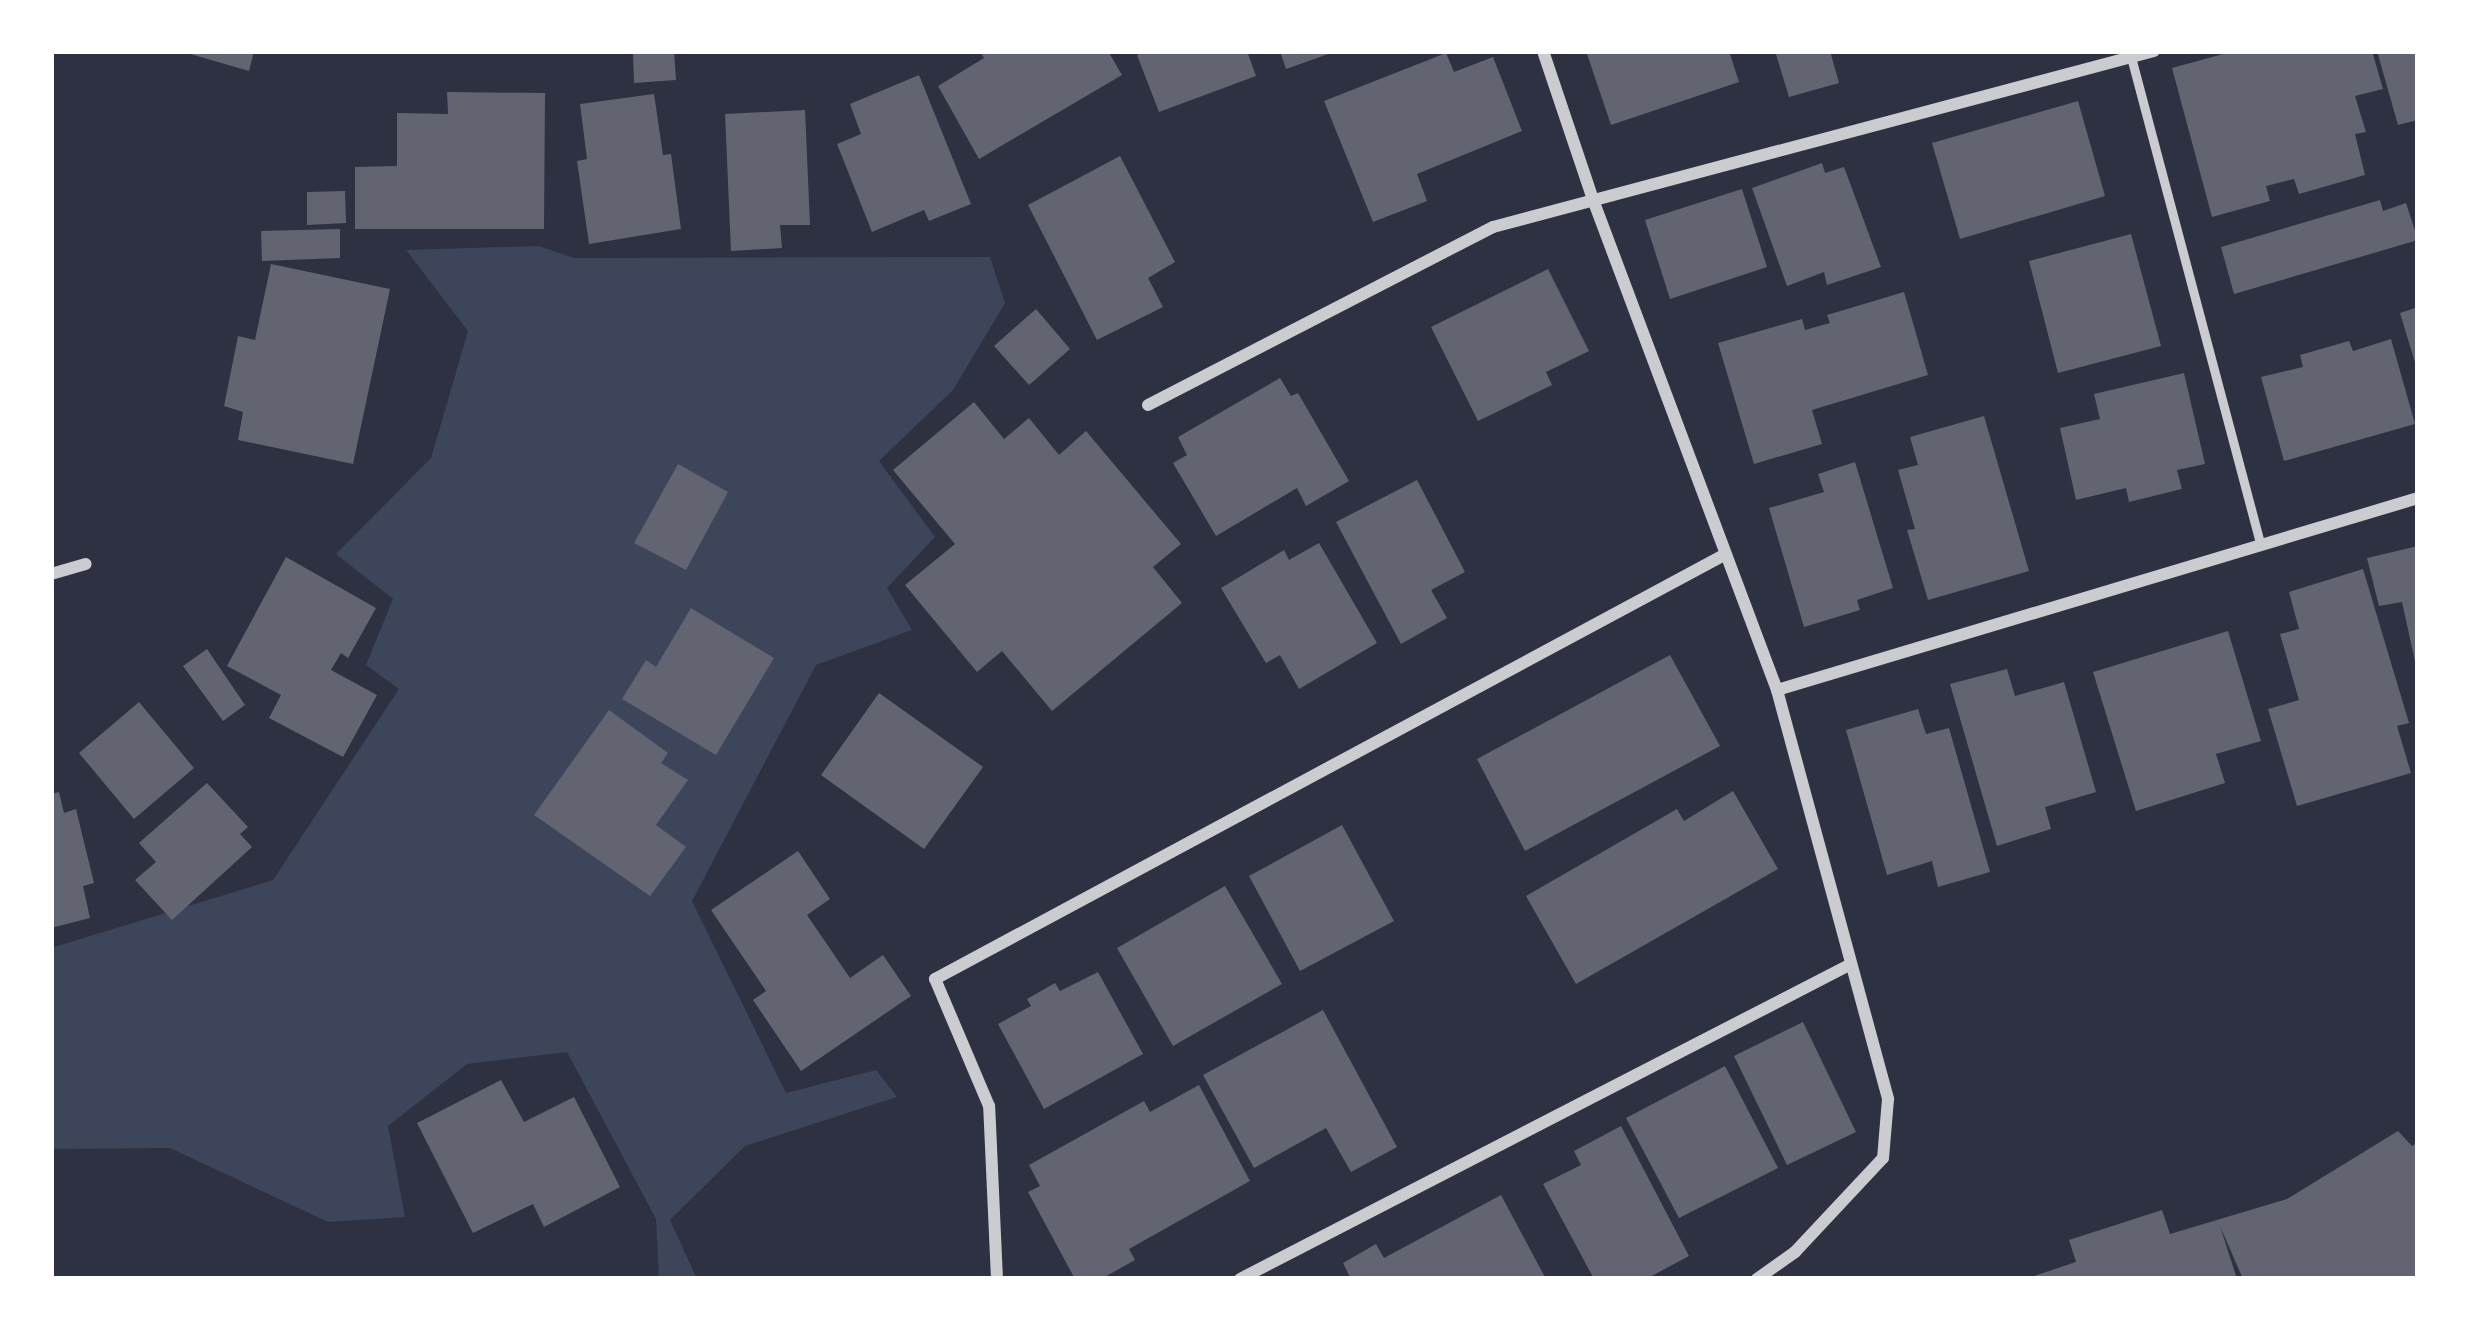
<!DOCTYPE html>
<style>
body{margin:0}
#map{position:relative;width:2469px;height:1330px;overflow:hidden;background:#2d3142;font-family:"Open Sans",sans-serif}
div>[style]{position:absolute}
.green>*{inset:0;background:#3c4559}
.building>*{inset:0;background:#626471}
.service>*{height:9px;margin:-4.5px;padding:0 4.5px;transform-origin:4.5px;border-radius:4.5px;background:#caccd0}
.minor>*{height:12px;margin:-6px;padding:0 6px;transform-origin:6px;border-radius:6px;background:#caccd0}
span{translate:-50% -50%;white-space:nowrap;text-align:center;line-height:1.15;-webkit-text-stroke:12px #fff;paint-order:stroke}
.frame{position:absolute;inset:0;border:54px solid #fff;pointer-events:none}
</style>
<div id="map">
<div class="green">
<div style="clip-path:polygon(539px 246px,574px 258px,990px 257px,1005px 303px,953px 390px,879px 461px,935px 537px,887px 588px,912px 630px,816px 665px,692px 901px,786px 1093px,876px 1070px,897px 1097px,745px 1146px,670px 1220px,697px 1279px,659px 1279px,656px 1219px,567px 1052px,467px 1064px,388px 1126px,405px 1217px,328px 1222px,170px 1148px,51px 1149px,51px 948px,273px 880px,399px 689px,366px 665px,393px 599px,336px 554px,431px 458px,468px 331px,406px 250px)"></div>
</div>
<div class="building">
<div style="clip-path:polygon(180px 51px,254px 51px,249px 71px)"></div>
<div style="clip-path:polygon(674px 51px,676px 80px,634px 83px,633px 53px)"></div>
<div style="clip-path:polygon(980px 51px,1108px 51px,1122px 75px,979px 159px,938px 86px,984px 58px)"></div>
<div style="clip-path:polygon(1145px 51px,1247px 51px,1256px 76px,1159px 112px,1137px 55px)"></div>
<div style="clip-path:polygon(1280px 51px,1334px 51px,1334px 52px,1286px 69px)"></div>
<div style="clip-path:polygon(1586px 51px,1729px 51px,1739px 82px,1611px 125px)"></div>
<div style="clip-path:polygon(1775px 51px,1830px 51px,1839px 83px,1789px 97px)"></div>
<div style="clip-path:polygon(2234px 51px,2372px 51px,2383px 89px,2355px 96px,2366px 132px,2355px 134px,2365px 175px,2299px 194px,2294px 179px,2266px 186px,2270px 201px,2212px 217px,2172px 68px)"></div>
<div style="clip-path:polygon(2377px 51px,2418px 51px,2418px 120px,2398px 125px)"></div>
<div style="clip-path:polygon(1446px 53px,1454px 72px,1493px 57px,1522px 131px,1417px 174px,1427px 201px,1373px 222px,1324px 101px)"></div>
<div style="clip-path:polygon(919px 75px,971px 204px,929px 221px,924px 210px,872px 232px,837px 144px,861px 134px,850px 104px)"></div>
<div style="clip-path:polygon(447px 92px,545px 93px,544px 229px,355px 229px,355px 167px,397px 166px,397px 113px,448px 114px)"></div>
<div style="clip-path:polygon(654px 94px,663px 155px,671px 154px,681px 229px,589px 244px,577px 161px,587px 159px,580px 104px)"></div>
<div style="clip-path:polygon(2078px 101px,2105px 196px,1960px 239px,1932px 143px)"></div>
<div style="clip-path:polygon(805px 110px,810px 225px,780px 225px,782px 248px,731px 251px,725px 114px)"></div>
<div style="clip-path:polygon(1120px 156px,1175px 262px,1148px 278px,1163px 307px,1097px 340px,1028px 205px)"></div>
<div style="clip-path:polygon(1822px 163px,1825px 173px,1844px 167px,1881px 267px,1827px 285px,1824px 272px,1787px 286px,1752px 188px)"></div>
<div style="clip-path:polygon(1742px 189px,1767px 267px,1670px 299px,1645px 220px)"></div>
<div style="clip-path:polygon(345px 191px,346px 223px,307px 225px,307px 192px)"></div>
<div style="clip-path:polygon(2380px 200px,2383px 211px,2406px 203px,2418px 240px,2234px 294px,2221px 247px)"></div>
<div style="clip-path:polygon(340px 229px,340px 258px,262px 261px,261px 231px)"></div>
<div style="clip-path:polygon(2131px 234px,2161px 346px,2058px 373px,2029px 261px)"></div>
<div style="clip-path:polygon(271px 264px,390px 289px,353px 464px,238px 440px,243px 412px,224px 406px,238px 336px,255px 340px)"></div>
<div style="clip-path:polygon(1548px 269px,1589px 351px,1546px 372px,1552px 385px,1478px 421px,1431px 327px)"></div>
<div style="clip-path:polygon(1904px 292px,1928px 375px,1812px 410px,1822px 444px,1754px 464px,1718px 343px,1802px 319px,1805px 330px,1830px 323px,1827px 315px)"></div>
<div style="clip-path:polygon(2418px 307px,2418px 369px,2417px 369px,2400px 313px)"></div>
<div style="clip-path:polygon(1036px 309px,1070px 349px,1029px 385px,994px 346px)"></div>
<div style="clip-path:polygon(2391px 339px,2415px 424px,2284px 461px,2261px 377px,2303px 367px,2300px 355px,2349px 341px,2353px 351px)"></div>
<div style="clip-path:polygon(2184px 373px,2205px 464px,2177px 470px,2182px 489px,2129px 502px,2126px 488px,2076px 500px,2060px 428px,2100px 419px,2094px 394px)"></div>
<div style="clip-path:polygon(1280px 378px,1291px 396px,1298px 393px,1349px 481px,1306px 506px,1297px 488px,1216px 536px,1173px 463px,1187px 455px,1178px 437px)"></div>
<div style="clip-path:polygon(974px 402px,1004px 439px,1029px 418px,1059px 455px,1086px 431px,1181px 544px,1153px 567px,1182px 603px,1052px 711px,1002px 651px,977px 672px,905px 585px,955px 544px,893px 470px)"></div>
<div style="clip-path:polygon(1984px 416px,2029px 571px,1928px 600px,1907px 530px,1915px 529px,1898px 470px,1918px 465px,1910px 437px)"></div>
<div style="clip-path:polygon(1855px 462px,1893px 588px,1857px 600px,1860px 610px,1804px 627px,1769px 508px,1824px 492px,1818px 474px)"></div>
<div style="clip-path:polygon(678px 464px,728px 492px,686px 570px,634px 543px)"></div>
<div style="clip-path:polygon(1417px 480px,1465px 572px,1431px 590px,1447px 618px,1401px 644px,1336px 522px)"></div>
<div style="clip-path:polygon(1319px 543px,1377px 643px,1299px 689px,1280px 655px,1266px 663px,1221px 588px,1284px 550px,1289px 560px)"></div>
<div style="clip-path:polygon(2418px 546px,2418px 666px,2416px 666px,2402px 602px,2379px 606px,2367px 558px)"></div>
<div style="clip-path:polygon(286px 557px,376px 608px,348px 658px,341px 653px,331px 670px,377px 695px,343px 757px,269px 718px,281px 695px,227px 666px)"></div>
<div style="clip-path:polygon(2363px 569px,2409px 723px,2397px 726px,2411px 773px,2297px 806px,2268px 709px,2299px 700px,2280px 634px,2299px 629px,2289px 592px)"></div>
<div style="clip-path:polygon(691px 608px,774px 658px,716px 755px,622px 699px,646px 660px,656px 667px)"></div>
<div style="clip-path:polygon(2228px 631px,2261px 741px,2216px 754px,2225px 783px,2136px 811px,2093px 672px)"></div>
<div style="clip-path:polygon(207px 649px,245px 705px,223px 721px,183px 666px)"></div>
<div style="clip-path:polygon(1670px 655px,1720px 746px,1525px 851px,1477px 759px)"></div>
<div style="clip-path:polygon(2007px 669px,2015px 696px,2064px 682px,2096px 792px,2045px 807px,2051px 829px,1997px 846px,1950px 684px)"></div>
<div style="clip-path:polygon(879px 693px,983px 767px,924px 849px,821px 775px)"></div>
<div style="clip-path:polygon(139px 702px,194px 768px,134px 819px,79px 753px)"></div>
<div style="clip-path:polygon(1918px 709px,1926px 734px,1949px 728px,1990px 872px,1938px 887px,1932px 861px,1887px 875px,1846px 730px)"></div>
<div style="clip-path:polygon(609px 710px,668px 753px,661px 763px,688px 780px,656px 825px,686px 847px,650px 896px,534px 815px)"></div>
<div style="clip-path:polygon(207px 783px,248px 827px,240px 834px,252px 847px,172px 920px,135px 880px,156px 862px,139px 843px)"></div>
<div style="clip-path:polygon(1733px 791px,1778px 869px,1576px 984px,1526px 896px,1677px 809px,1684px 821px)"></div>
<div style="clip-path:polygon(59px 792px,64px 813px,76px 809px,94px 883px,83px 886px,90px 918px,51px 928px,51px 794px)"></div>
<div style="clip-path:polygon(1342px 825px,1394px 921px,1300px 971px,1249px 876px)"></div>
<div style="clip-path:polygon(798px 851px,830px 899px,807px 915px,850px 978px,883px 955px,911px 996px,801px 1071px,753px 1000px,766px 991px,711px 910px)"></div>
<div style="clip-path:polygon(1225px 886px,1282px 984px,1173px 1046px,1117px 948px)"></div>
<div style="clip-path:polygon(1098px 972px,1143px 1054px,1044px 1109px,998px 1024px,1031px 1006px,1027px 999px,1055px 983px,1060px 991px)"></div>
<div style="clip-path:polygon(1323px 1010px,1397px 1147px,1351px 1172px,1326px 1128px,1254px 1168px,1203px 1075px)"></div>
<div style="clip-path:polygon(1803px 1022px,1856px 1132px,1787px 1165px,1734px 1056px)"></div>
<div style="clip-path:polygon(1725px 1066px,1778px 1168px,1679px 1218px,1626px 1118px)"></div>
<div style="clip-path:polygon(501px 1080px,524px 1122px,574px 1097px,620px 1187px,544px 1227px,533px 1204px,473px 1233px,417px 1123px)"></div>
<div style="clip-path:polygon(1199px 1085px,1250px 1181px,1129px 1249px,1135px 1260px,1101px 1279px,1075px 1279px,1028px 1192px,1040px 1186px,1029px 1165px,1144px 1101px,1150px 1112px)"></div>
<div style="clip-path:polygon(1621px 1126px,1689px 1256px,1646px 1279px,1594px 1279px,1543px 1184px,1581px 1165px,1574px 1151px)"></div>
<div style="clip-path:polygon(2398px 1131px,2412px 1146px,2418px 1142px,2418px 1279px,2243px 1279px,2220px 1226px,2237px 1279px,2025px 1279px,2076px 1262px,2069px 1240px,2162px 1210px,2170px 1234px,2287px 1199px)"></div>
<div style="clip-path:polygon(1501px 1195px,1546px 1279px,1351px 1279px,1343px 1263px,1376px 1244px,1384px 1258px)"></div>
</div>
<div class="service">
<div style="left:2131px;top:57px;width:503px;rotate:75.13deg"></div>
</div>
<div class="minor">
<div style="left:1543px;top:51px;width:154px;rotate:71.4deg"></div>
<div style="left:1592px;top:197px;width:527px;rotate:69.43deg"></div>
<div style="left:1777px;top:690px;width:424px;rotate:74.8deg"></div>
<div style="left:1888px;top:1099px;width:59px;rotate:94.8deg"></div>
<div style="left:1883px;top:1158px;width:129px;rotate:133.1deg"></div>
<div style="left:1795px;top:1252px;width:47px;rotate:144.6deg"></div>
<div style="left:1148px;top:405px;width:388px;rotate:-27.3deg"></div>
<div style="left:1493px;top:227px;width:684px;rotate:-14.91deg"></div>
<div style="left:51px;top:574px;width:36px;rotate:-16deg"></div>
<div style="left:1777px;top:690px;width:669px;rotate:-16.67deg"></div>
<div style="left:997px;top:1279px;width:173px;rotate:-92.6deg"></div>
<div style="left:989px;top:1106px;width:138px;rotate:-113deg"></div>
<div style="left:935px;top:979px;width:896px;rotate:-28.25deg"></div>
<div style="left:1240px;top:1279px;width:687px;rotate:-27.27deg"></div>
</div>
<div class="frame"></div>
</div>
